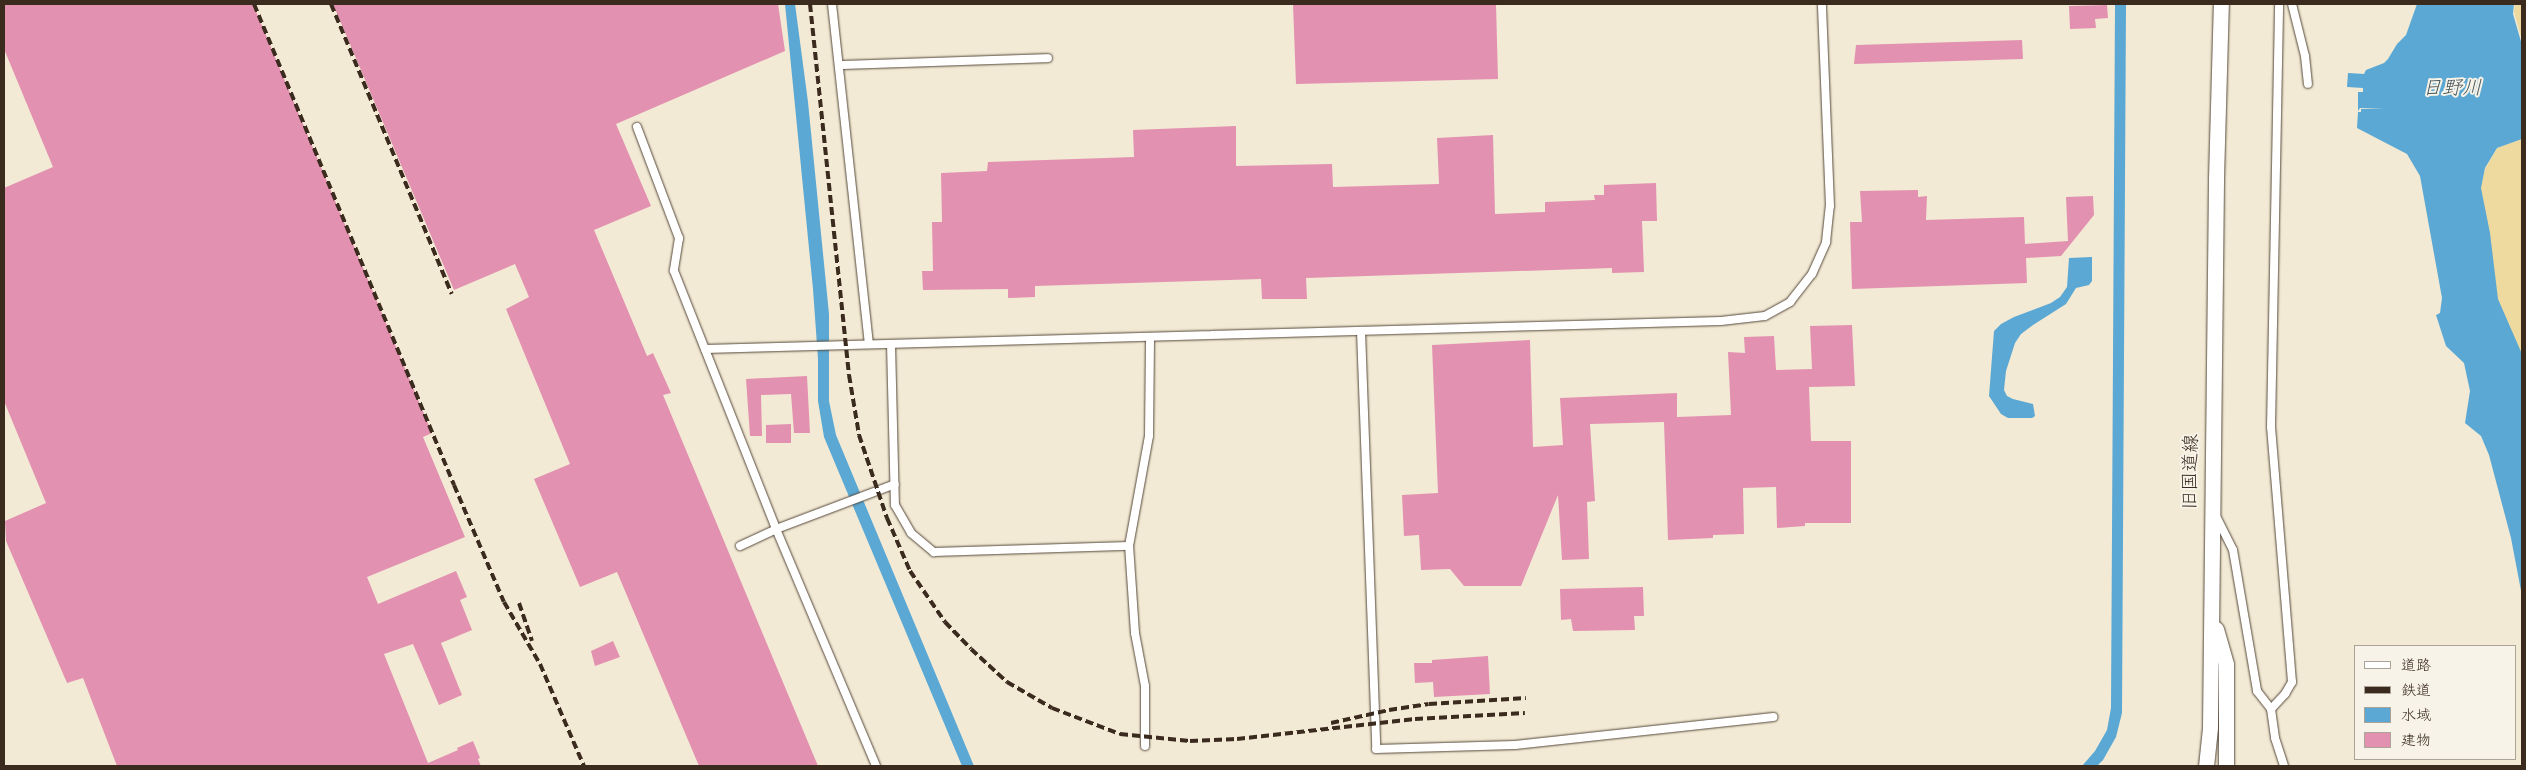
<!DOCTYPE html>
<meta charset="utf-8">
<style>
body{margin:0}
#map{position:relative;width:2526px;height:770px;overflow:hidden;background:#f2ead5;font-family:"Gochi Hand","Klee One",sans-serif}
div>[style]{position:absolute}
.sand>*{inset:0;background:#eeda9e}
.water>*{inset:0;background:#5aa8d3}
.building>*{inset:0;background:#e391b0}
.roads{filter:drop-shadow(0 0 1px #564739) drop-shadow(0 0 1px #564739)}
.service>*{height:8px;margin:-4px;padding:0 4px;transform-origin:4px;border-radius:4px;background:#fff}
.minor>*{height:15px;margin:-7.5px;padding:0 7.5px;transform-origin:7.5px;border-radius:7.5px;background:#fff}
.rail>*{height:4px;margin-top:-2px;transform-origin:0;background:repeating-linear-gradient(90deg,#3b2a1e 0 8px,transparent 0 12px)}
span{translate:-50% -50%;white-space:nowrap;text-align:center;line-height:1.15;-webkit-text-stroke:4px #f7f3e8;paint-order:stroke}
.street-label{font-size:19px;color:#3b2a1e}
.water-label{font-size:20px;color:#46565d;font-style:italic}
.frame{position:absolute;inset:0;border:5px solid #3b2a1e;pointer-events:none}
.legend{position:absolute;left:2354px;top:645px;width:162px;height:115px;box-sizing:border-box;background:#f7f3e8;border:1px solid #aca397;margin:0;padding:6px 9px;list-style:none;font-size:15px;color:#3b2a1e}
.legend li{display:flex;align-items:center;gap:10px;height:25px}
.legend b{width:25px;border:1px solid #aca397}
</style>
<div id="map">
<div class="sand">
<div style="clip-path:polygon(2515px 4px,2522px 4px,2522px 40px,2514px 12px)"></div>
<div style="clip-path:polygon(2522px 139px,2522px 356px,2498px 300px,2480px 189px,2485px 169px,2497px 148px)"></div>
</div>
<div class="water">
<div style="clip-path:polygon(785px 4px,795px 4px,808px 102px,829px 314px,829px 401px,836px 435px,974px 766px,962px 766px,824px 437px,818px 401px,818px 359px,813px 289px)"></div>
<div style="clip-path:polygon(2115px 4px,2126px 4px,2122px 713px,2116px 737px,2103px 760px,2097px 766px,2082px 766px,2095px 751px,2107px 730px,2111px 708px)"></div>
<div style="clip-path:polygon(2417px 4px,2514px 4px,2513px 14px,2522px 45px,2522px 139px,2497px 148px,2485px 168px,2481px 188px,2490px 233px,2498px 299px,2522px 354px,2522px 596px,2511px 538px,2489px 455px,2481px 436px,2465px 423px,2470px 391px,2464px 363px,2446px 346px,2436px 315px,2440px 313px,2442px 298px,2420px 176px,2407px 154px,2357px 128px,2358px 112px,2361px 112px,2361px 109px,2384px 109px,2360px 108px,2358px 111px,2358px 92px,2363px 92px,2363px 88px,2347px 87px,2348px 73px,2364px 74px,2366px 70px,2384px 63px,2388px 59px,2397px 44px,2406px 35px)"></div>
<div style="clip-path:polygon(2092px 257px,2092px 281px,2089px 285px,2076px 288px,2066px 304px,2033px 325px,2021px 334px,2015px 343px,2006px 371px,2004px 390px,2007px 396px,2013px 399px,2033px 404px,2035px 416px,2032px 418px,2008px 418px,2001px 414px,1989px 396px,1994px 331px,2001px 324px,2014px 317px,2051px 303px,2060px 297px,2067px 287px,2069px 258px)"></div>
</div>
<div class="building">
<div style="clip-path:polygon(4px 4px,253px 4px,432px 433px,423px 437px,465px 537px,367px 577px,378px 604px,456px 571px,467px 597px,460px 600px,472px 630px,441px 643px,462px 695px,439px 705px,413px 644px,384px 654px,428px 763px,458px 750px,457px 748px,473px 741px,480px 758px,478px 759px,481px 766px,117px 766px,83px 678px,67px 683px,6px 541px,5px 521px,46px 503px,4px 401px,4px 188px,53px 167px,4px 49px)"></div>
<div style="clip-path:polygon(333px 4px,778px 4px,785px 51px,616px 124px,651px 206px,594px 230px,647px 356px,653px 353px,671px 393px,663px 395px,818px 766px,699px 766px,617px 572px,580px 587px,534px 479px,570px 464px,506px 309px,529px 297px,515px 264px,454px 290px)"></div>
<div style="clip-path:polygon(1293px 4px,1496px 4px,1498px 79px,1296px 84px)"></div>
<div style="clip-path:polygon(2107px 5px,2108px 18px,2095px 19px,2096px 28px,2070px 29px,2069px 6px)"></div>
<div style="clip-path:polygon(2022px 40px,2023px 59px,1854px 64px,1856px 45px)"></div>
<div style="clip-path:polygon(1236px 126px,1236px 166px,1332px 164px,1333px 187px,1439px 184px,1437px 138px,1493px 135px,1495px 214px,1545px 212px,1545px 202px,1595px 200px,1594px 195px,1604px 195px,1604px 185px,1656px 183px,1657px 221px,1642px 221px,1644px 272px,1612px 273px,1612px 268px,1306px 278px,1307px 299px,1262px 299px,1261px 279px,1035px 286px,1035px 297px,1008px 298px,1008px 289px,923px 290px,922px 271px,933px 271px,932px 222px,942px 222px,941px 173px,987px 171px,988px 162px,1134px 157px,1133px 130px)"></div>
<div style="clip-path:polygon(1918px 190px,1918px 197px,1927px 196px,1926px 220px,2024px 217px,2025px 244px,2068px 241px,2066px 197px,2093px 196px,2094px 215px,2061px 256px,2026px 258px,2027px 283px,1852px 289px,1850px 222px,1862px 222px,1860px 191px)"></div>
<div style="clip-path:polygon(1852px 325px,1855px 386px,1809px 387px,1811px 441px,1851px 441px,1851px 523px,1805px 523px,1805px 526px,1777px 528px,1776px 487px,1743px 488px,1744px 534px,1713px 535px,1713px 538px,1668px 540px,1664px 422px,1590px 424px,1595px 501px,1587px 502px,1589px 559px,1562px 560px,1558px 495px,1521px 586px,1464px 586px,1450px 569px,1421px 570px,1419px 535px,1404px 536px,1402px 495px,1438px 493px,1432px 345px,1530px 340px,1533px 447px,1563px 445px,1560px 398px,1677px 393px,1677px 417px,1731px 415px,1728px 352px,1745px 353px,1744px 337px,1774px 336px,1776px 370px,1812px 369px,1810px 326px)"></div>
<div style="clip-path:polygon(807px 376px,810px 433px,794px 433px,791px 394px,761px 395px,762px 436px,750px 436px,746px 379px)"></div>
<div style="clip-path:polygon(791px 424px,791px 443px,766px 443px,766px 425px)"></div>
<div style="clip-path:polygon(1643px 587px,1644px 616px,1634px 616px,1635px 630px,1573px 631px,1571px 619px,1561px 620px,1560px 589px)"></div>
<div style="clip-path:polygon(613px 641px,620px 657px,595px 666px,591px 651px)"></div>
<div style="clip-path:polygon(1488px 656px,1490px 694px,1434px 697px,1433px 682px,1415px 683px,1414px 663px,1432px 663px,1432px 660px)"></div>
</div>
<div class="roads">
<div class="service">
<div style="left:832px;top:4px;width:342px;rotate:83.8deg"></div>
<div style="left:2292px;top:4px;width:54px;rotate:76deg"></div>
<div style="left:2305px;top:56px;width:28px;rotate:84deg"></div>
<div style="left:839px;top:65px;width:209px;rotate:-1.9deg"></div>
<div style="left:637px;top:127px;width:119px;rotate:69.3deg"></div>
<div style="left:679px;top:238px;width:33px;rotate:99deg"></div>
<div style="left:674px;top:271px;width:277px;rotate:68.4deg"></div>
<div style="left:776px;top:529px;width:257px;rotate:67.1deg"></div>
<div style="left:1361px;top:331px;width:418px;rotate:87.9deg"></div>
<div style="left:1376px;top:749px;width:139px;rotate:-1.6deg"></div>
<div style="left:1515px;top:745px;width:260px;rotate:-6.2deg"></div>
<div style="left:891px;top:344px;width:161px;rotate:88.6deg"></div>
<div style="left:895px;top:505px;width:32px;rotate:60deg"></div>
<div style="left:911px;top:533px;width:30px;rotate:40deg"></div>
<div style="left:934px;top:552px;width:195px;rotate:-1.8deg"></div>
<div style="left:705px;top:349px;width:1016px;rotate:-1.58deg"></div>
<div style="left:1721px;top:321px;width:44px;rotate:-6.5deg"></div>
<div style="left:1765px;top:316px;width:29px;rotate:-29deg"></div>
<div style="left:1790px;top:302px;width:36px;rotate:-52deg"></div>
<div style="left:1812px;top:274px;width:35px;rotate:-66deg"></div>
<div style="left:1826px;top:242px;width:36px;rotate:-84deg"></div>
<div style="left:1830px;top:206px;width:202px;rotate:-92.3deg"></div>
<div style="left:2215px;top:514px;width:40px;rotate:63.4deg"></div>
<div style="left:2233px;top:550px;width:143px;rotate:80.3deg"></div>
<div style="left:2257px;top:691px;width:23px;rotate:52deg"></div>
<div style="left:2271px;top:709px;width:29px;rotate:82deg"></div>
<div style="left:2275px;top:738px;width:29px;rotate:72deg"></div>
<div style="left:740px;top:546px;width:40px;rotate:-25deg"></div>
<div style="left:776px;top:529px;width:127px;rotate:-20.7deg"></div>
<div style="left:2271px;top:709px;width:21px;rotate:-47deg"></div>
<div style="left:2285px;top:694px;width:14px;rotate:-60deg"></div>
<div style="left:2292px;top:682px;width:256px;rotate:-94.7deg"></div>
<div style="left:2271px;top:427px;width:423px;rotate:-88.9deg"></div>
<div style="left:1145px;top:746px;width:60px;rotate:-90deg"></div>
<div style="left:1145px;top:686px;width:54px;rotate:-100.7deg"></div>
<div style="left:1135px;top:633px;width:87px;rotate:-93.9deg"></div>
<div style="left:1129px;top:546px;width:112px;rotate:-79.7deg"></div>
<div style="left:1149px;top:436px;width:99px;rotate:-89.4deg"></div>
</div>
<div class="minor">
<div style="left:2216px;top:629px;width:36px;rotate:74deg"></div>
<div style="left:2226px;top:664px;width:102px;rotate:90deg"></div>
<div style="left:2206px;top:766px;width:39px;rotate:-84deg"></div>
<div style="left:2210px;top:727px;width:549px;rotate:-89.37deg"></div>
<div style="left:2216px;top:178px;width:174px;rotate:-88.4deg"></div>
</div>
</div>
<div class="rail">
<div style="left:254px;top:4px;width:521px;rotate:67.42deg"></div>
<div style="left:454px;top:485px;width:127px;rotate:66.9deg"></div>
<div style="left:504px;top:602px;width:72px;rotate:59.9deg"></div>
<div style="left:540px;top:664px;width:111px;rotate:66.7deg"></div>
<div style="left:331px;top:4px;width:314px;rotate:67.4deg"></div>
<div style="left:810px;top:4px;width:373px;rotate:84deg"></div>
<div style="left:849px;top:375px;width:61px;rotate:80.5deg"></div>
<div style="left:859px;top:435px;width:88px;rotate:71.4deg"></div>
<div style="left:887px;top:518px;width:58px;rotate:66.5deg"></div>
<div style="left:910px;top:571px;width:62px;rotate:55.5deg"></div>
<div style="left:945px;top:622px;width:37px;rotate:46deg"></div>
<div style="left:971px;top:649px;width:49px;rotate:42.5deg"></div>
<div style="left:1007px;top:682px;width:52px;rotate:30deg"></div>
<div style="left:1052px;top:708px;width:73px;rotate:20.9deg"></div>
<div style="left:1120px;top:734px;width:70px;rotate:5.7deg"></div>
<div style="left:1190px;top:741px;width:47px;rotate:-2.4deg"></div>
<div style="left:1237px;top:739px;width:179px;rotate:-6.4deg"></div>
<div style="left:1415px;top:719px;width:110px;rotate:-3.1deg"></div>
<div style="left:519px;top:603px;width:40px;rotate:71.1deg"></div>
<div style="left:1331px;top:723px;width:59px;rotate:-12.6deg"></div>
<div style="left:1389px;top:710px;width:40px;rotate:-8.5deg"></div>
<div style="left:1429px;top:704px;width:97px;rotate:-3.5deg"></div>
</div>
<div class="street-label">
<span style="left:2193px;top:472px;rotate:-89deg">旧国道線</span>
</div>
<div class="water-label">
<span style="left:2452px;top:90px">日野川</span>
</div>
<div class="frame"></div>
<ul class="legend">
<li><b style="height:6px;background:#fff"></b>道路</li>
<li><b style="height:6px;background:#3b2a1e"></b>鉄道</li>
<li><b style="height:14px;background:#5aa8d3"></b>水域</li>
<li><b style="height:14px;background:#e391b0"></b>建物</li>
</ul>
</div>
